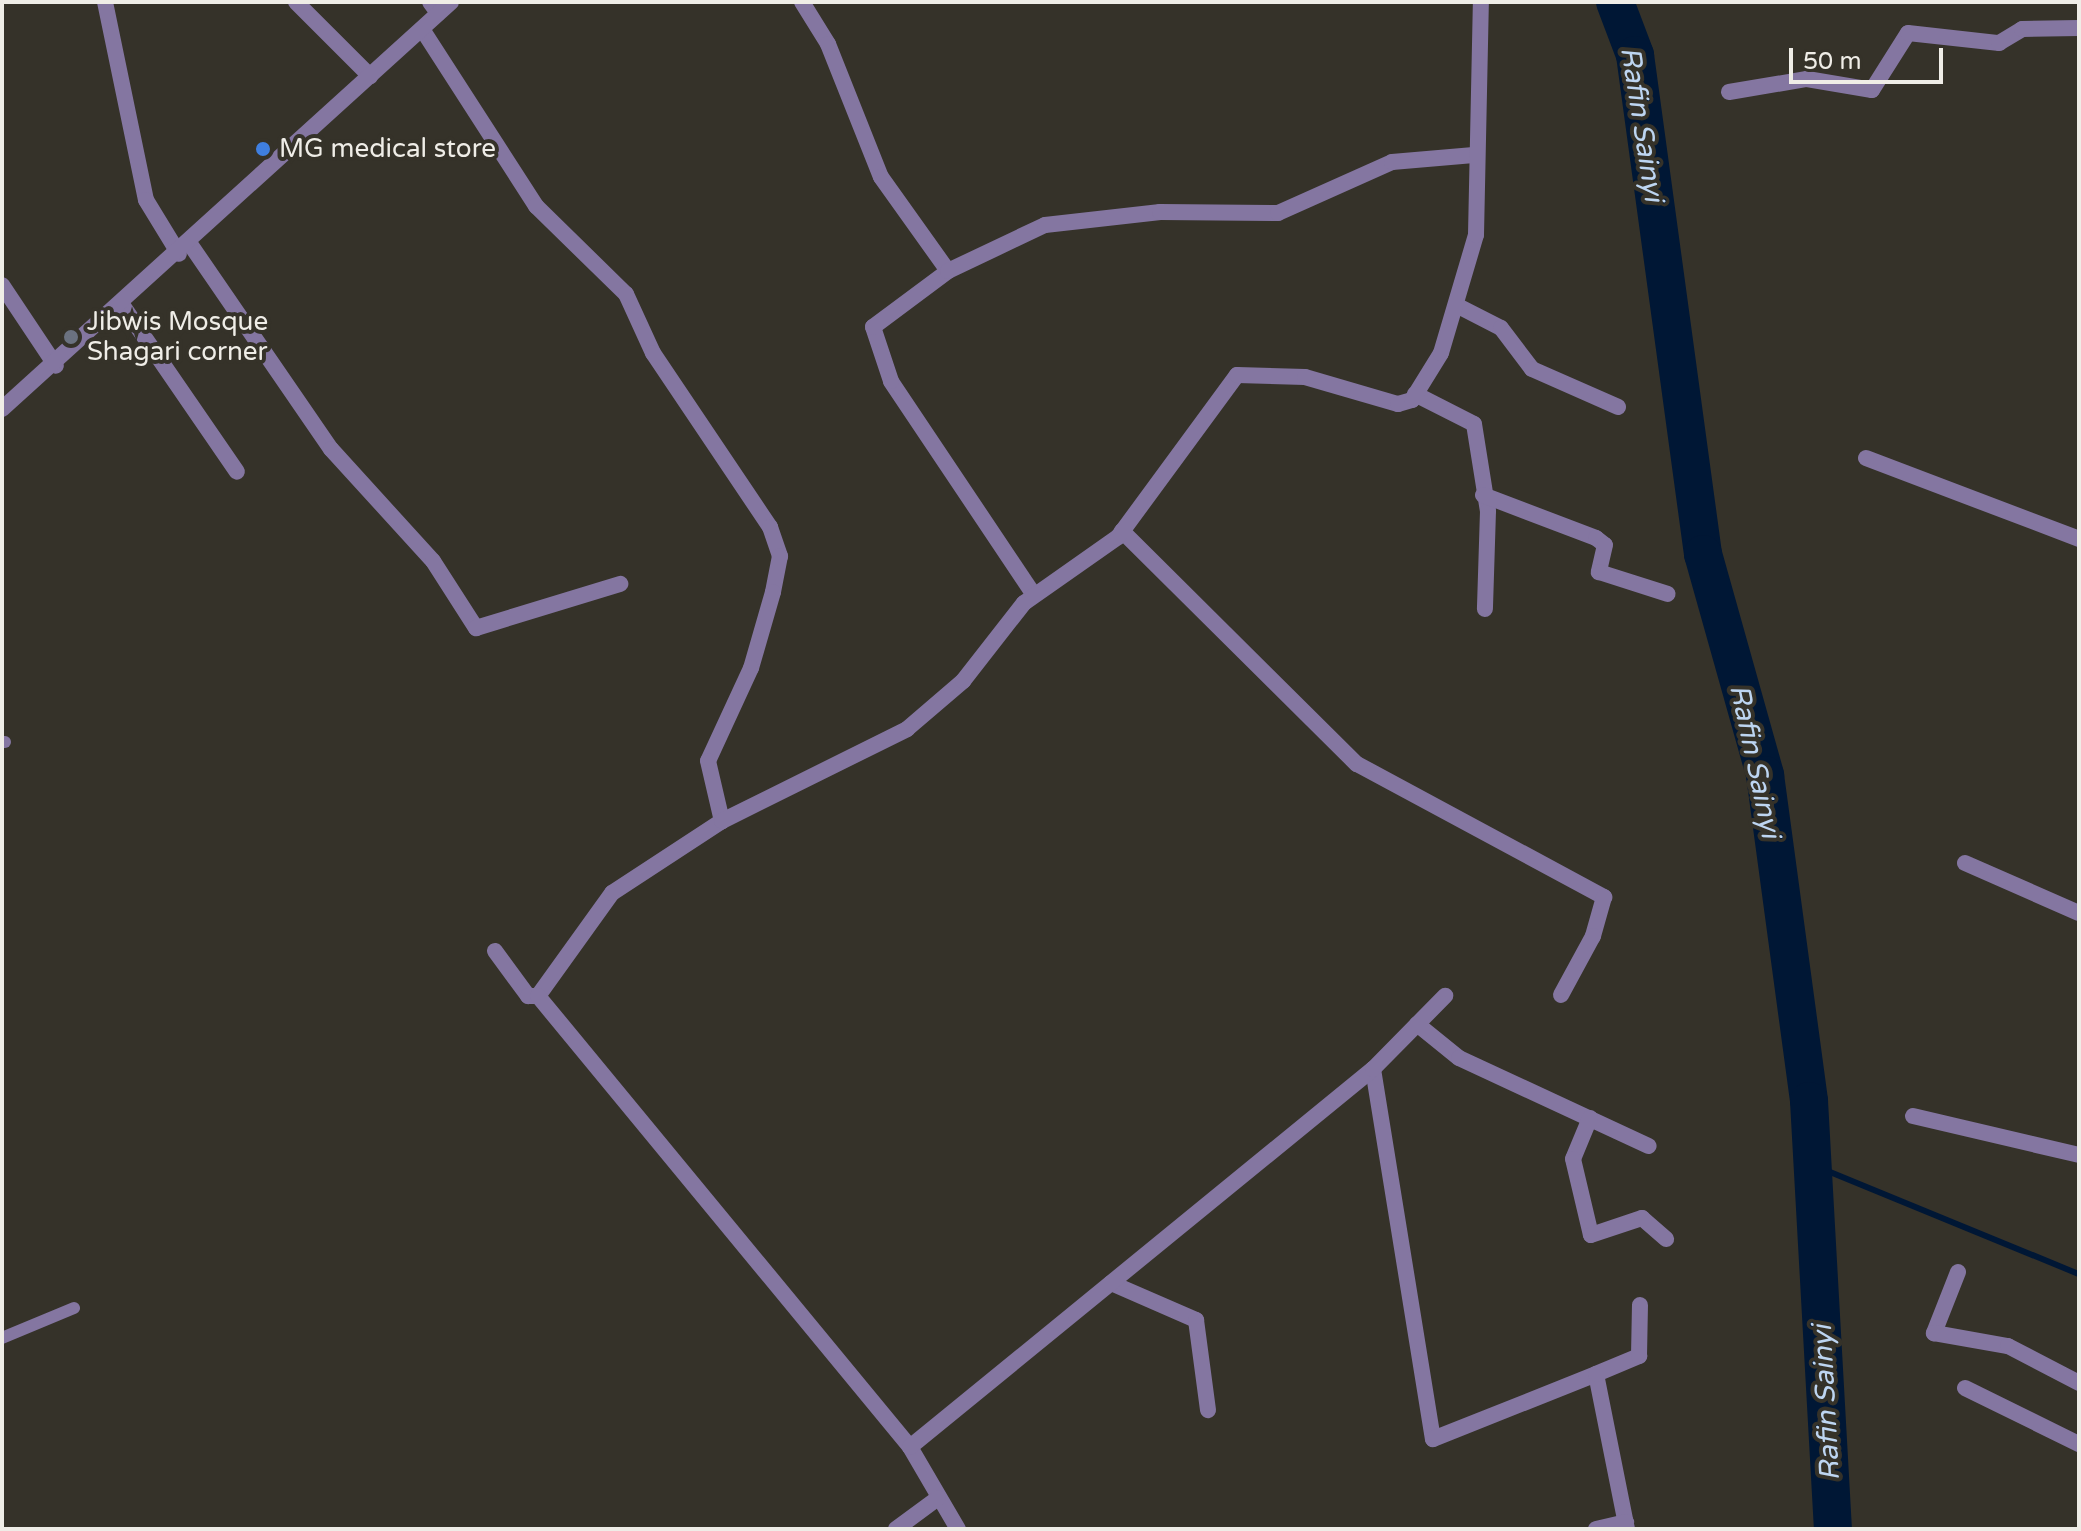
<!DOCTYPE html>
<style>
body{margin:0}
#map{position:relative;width:2081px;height:1531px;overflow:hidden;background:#353229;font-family:"Varela Round",sans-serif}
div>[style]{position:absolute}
.stream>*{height:6px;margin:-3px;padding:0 3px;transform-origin:3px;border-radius:3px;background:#001735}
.river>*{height:38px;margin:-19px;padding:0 19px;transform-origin:19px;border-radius:19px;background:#001735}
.service>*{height:12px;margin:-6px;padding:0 6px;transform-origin:6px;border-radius:6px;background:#8476a1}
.minor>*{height:16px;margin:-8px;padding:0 8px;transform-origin:8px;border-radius:8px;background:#8476a1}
.tertiary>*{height:16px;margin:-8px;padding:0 8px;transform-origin:8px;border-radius:8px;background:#8476a1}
.dots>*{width:22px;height:22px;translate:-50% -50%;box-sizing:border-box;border:4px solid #353229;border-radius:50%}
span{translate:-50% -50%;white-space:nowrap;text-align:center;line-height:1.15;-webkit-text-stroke:8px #353229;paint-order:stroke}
.poi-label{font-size:26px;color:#efede7}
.left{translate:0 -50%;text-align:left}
.water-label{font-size:28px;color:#bdd5f1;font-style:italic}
.frame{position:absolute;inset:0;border:4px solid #efede7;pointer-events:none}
.scale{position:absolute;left:1789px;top:48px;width:154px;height:36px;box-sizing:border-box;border:4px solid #efede7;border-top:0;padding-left:10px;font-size:24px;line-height:28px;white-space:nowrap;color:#efede7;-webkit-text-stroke:6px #353229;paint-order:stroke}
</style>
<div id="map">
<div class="stream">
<div style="left:1813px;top:1165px;width:287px;rotate:22.3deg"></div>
</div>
<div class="river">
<div style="left:1615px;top:2px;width:57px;rotate:69.3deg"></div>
<div style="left:1635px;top:55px;width:504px;rotate:82.24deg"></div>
<div style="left:1703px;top:554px;width:230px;rotate:74.3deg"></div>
<div style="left:1765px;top:775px;width:329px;rotate:82.3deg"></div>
<div style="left:1809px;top:1101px;width:429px;rotate:86.8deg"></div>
</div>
<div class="service">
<div style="left:2px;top:742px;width:3px"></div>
<div style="left:2px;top:1338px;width:78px;rotate:-22.6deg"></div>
</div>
<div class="minor">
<div style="left:105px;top:2px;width:202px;rotate:78.3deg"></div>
<div style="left:146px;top:200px;width:63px;rotate:58.6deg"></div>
<div style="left:296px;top:2px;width:105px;rotate:45deg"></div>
<div style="left:430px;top:2px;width:14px;rotate:54deg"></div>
<div style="left:802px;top:2px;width:49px;rotate:58.2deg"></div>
<div style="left:828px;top:44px;width:143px;rotate:68.3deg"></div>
<div style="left:881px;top:177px;width:115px;rotate:54.5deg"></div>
<div style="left:422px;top:29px;width:211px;rotate:57.2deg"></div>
<div style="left:536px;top:206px;width:126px;rotate:44.4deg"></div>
<div style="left:626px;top:294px;width:65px;rotate:65.4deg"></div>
<div style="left:653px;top:353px;width:210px;rotate:56.1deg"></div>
<div style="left:770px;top:527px;width:31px;rotate:71deg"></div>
<div style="left:780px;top:556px;width:37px;rotate:101deg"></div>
<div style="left:773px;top:592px;width:79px;rotate:106.1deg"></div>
<div style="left:751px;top:668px;width:102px;rotate:114.8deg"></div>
<div style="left:708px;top:761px;width:62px;rotate:76.9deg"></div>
<div style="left:1729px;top:92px;width:79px;rotate:-9.5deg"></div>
<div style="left:1807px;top:79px;width:66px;rotate:9.6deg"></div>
<div style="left:1872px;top:90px;width:67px;rotate:-57.7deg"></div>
<div style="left:1908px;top:33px;width:92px;rotate:6.3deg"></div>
<div style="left:1999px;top:43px;width:27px;rotate:-31deg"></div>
<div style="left:2022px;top:29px;width:57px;rotate:-1deg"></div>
<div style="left:190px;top:244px;width:249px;rotate:55.5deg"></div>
<div style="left:331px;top:449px;width:151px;rotate:47.7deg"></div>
<div style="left:433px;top:561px;width:80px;rotate:57.3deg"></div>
<div style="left:476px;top:628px;width:151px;rotate:-17deg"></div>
<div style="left:2px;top:285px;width:97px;rotate:56.3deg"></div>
<div style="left:123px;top:306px;width:201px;rotate:55.5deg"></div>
<div style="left:1458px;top:306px;width:48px;rotate:27.1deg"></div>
<div style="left:1501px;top:328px;width:51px;rotate:52.9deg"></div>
<div style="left:1532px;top:369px;width:94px;rotate:23.8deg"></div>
<div style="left:1415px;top:394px;width:66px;rotate:27deg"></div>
<div style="left:1474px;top:424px;width:88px;rotate:80.9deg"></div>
<div style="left:1488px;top:511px;width:98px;rotate:91.8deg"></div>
<div style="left:1866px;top:458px;width:228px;rotate:20.8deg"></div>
<div style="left:1483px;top:495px;width:121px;rotate:20.8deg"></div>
<div style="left:1596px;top:538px;width:11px;rotate:38deg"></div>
<div style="left:1605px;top:545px;width:28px;rotate:103deg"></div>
<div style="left:1599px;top:572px;width:72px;rotate:17.7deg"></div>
<div style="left:1122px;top:531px;width:331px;rotate:44.8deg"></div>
<div style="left:1357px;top:764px;width:281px;rotate:28.3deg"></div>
<div style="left:1604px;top:897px;width:41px;rotate:105.8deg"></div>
<div style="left:1593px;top:936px;width:67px;rotate:118.5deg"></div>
<div style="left:1034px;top:595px;width:257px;rotate:-123.8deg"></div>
<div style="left:891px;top:381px;width:57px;rotate:-108.4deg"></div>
<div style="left:873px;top:327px;width:94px;rotate:-36.7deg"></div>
<div style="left:948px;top:271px;width:107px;rotate:-25.4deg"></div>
<div style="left:1045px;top:225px;width:116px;rotate:-6.4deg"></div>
<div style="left:1160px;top:212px;width:118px;rotate:0.5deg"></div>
<div style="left:1278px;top:213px;width:125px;rotate:-24.1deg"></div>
<div style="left:1392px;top:162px;width:82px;rotate:-4.9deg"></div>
<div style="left:1965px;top:863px;width:124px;rotate:23.7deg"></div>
<div style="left:495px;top:951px;width:56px;rotate:53.7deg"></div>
<div style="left:528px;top:996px;width:10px"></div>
<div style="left:538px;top:996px;width:127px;rotate:-54.3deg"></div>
<div style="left:612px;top:893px;width:131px;rotate:-33.2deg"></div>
<div style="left:722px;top:821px;width:207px;rotate:-26.4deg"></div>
<div style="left:907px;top:729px;width:74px;rotate:-40.6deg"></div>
<div style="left:963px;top:681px;width:99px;rotate:-52deg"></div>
<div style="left:1024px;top:603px;width:115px;rotate:-35.1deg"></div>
<div style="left:1118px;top:537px;width:201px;rotate:-53.7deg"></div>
<div style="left:1237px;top:375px;width:68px;rotate:1.7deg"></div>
<div style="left:1305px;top:377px;width:97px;rotate:16.2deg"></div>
<div style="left:1398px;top:404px;width:15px;rotate:-16deg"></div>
<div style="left:1412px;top:400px;width:55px;rotate:-58.3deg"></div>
<div style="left:1441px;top:353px;width:123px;rotate:-73.5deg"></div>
<div style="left:1476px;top:235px;width:233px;rotate:-88.8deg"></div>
<div style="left:538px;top:996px;width:585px;rotate:50.48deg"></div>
<div style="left:910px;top:1447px;width:95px;rotate:59.7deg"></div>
<div style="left:1417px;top:1024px;width:54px;rotate:39deg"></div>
<div style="left:1459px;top:1058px;width:209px;rotate:24.9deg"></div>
<div style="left:1373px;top:1069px;width:375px;rotate:80.8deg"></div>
<div style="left:1433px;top:1439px;width:175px;rotate:-21.7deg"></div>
<div style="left:1596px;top:1374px;width:158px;rotate:78.7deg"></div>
<div style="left:1913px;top:1116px;width:171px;rotate:13.2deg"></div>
<div style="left:1590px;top:1118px;width:44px;rotate:112.5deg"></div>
<div style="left:1573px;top:1159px;width:78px;rotate:76.7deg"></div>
<div style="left:1591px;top:1235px;width:54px;rotate:-18.4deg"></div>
<div style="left:1642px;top:1218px;width:32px;rotate:41deg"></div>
<div style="left:1958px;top:1272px;width:66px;rotate:111.5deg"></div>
<div style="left:1934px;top:1333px;width:75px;rotate:10deg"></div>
<div style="left:2008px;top:1346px;width:80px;rotate:27.5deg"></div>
<div style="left:1111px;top:1283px;width:93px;rotate:23.5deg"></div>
<div style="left:1196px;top:1320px;width:91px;rotate:82.4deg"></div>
<div style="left:1596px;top:1374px;width:47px;rotate:-22.7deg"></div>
<div style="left:1639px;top:1356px;width:51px;rotate:-88.9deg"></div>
<div style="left:1965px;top:1388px;width:127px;rotate:26.2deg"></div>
<div style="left:910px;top:1447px;width:598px;rotate:-39.23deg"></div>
<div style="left:1373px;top:1069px;width:103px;rotate:-45.4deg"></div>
<div style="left:896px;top:1529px;width:52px;rotate:-36.4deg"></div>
<div style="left:1596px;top:1529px;width:31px;rotate:-13deg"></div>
</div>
<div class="tertiary">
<div style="left:2px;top:409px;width:606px;rotate:-42.19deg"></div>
</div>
<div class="dots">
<div style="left:263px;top:149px;background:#3f7fe0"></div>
<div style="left:71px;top:337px;background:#6b7280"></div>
</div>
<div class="poi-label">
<span class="left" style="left:279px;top:149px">MG medical store</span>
<span class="left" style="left:87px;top:337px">Jibwis Mosque<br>Shagari corner</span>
</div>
<div class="water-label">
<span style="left:1642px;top:124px;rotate:81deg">Rafin Sainyi</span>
<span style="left:1755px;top:761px;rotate:78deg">Rafin Sainyi</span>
<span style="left:1826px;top:1403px;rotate:-93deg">Rafin Sainyi</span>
</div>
<div class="frame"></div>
<div class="scale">50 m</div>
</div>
